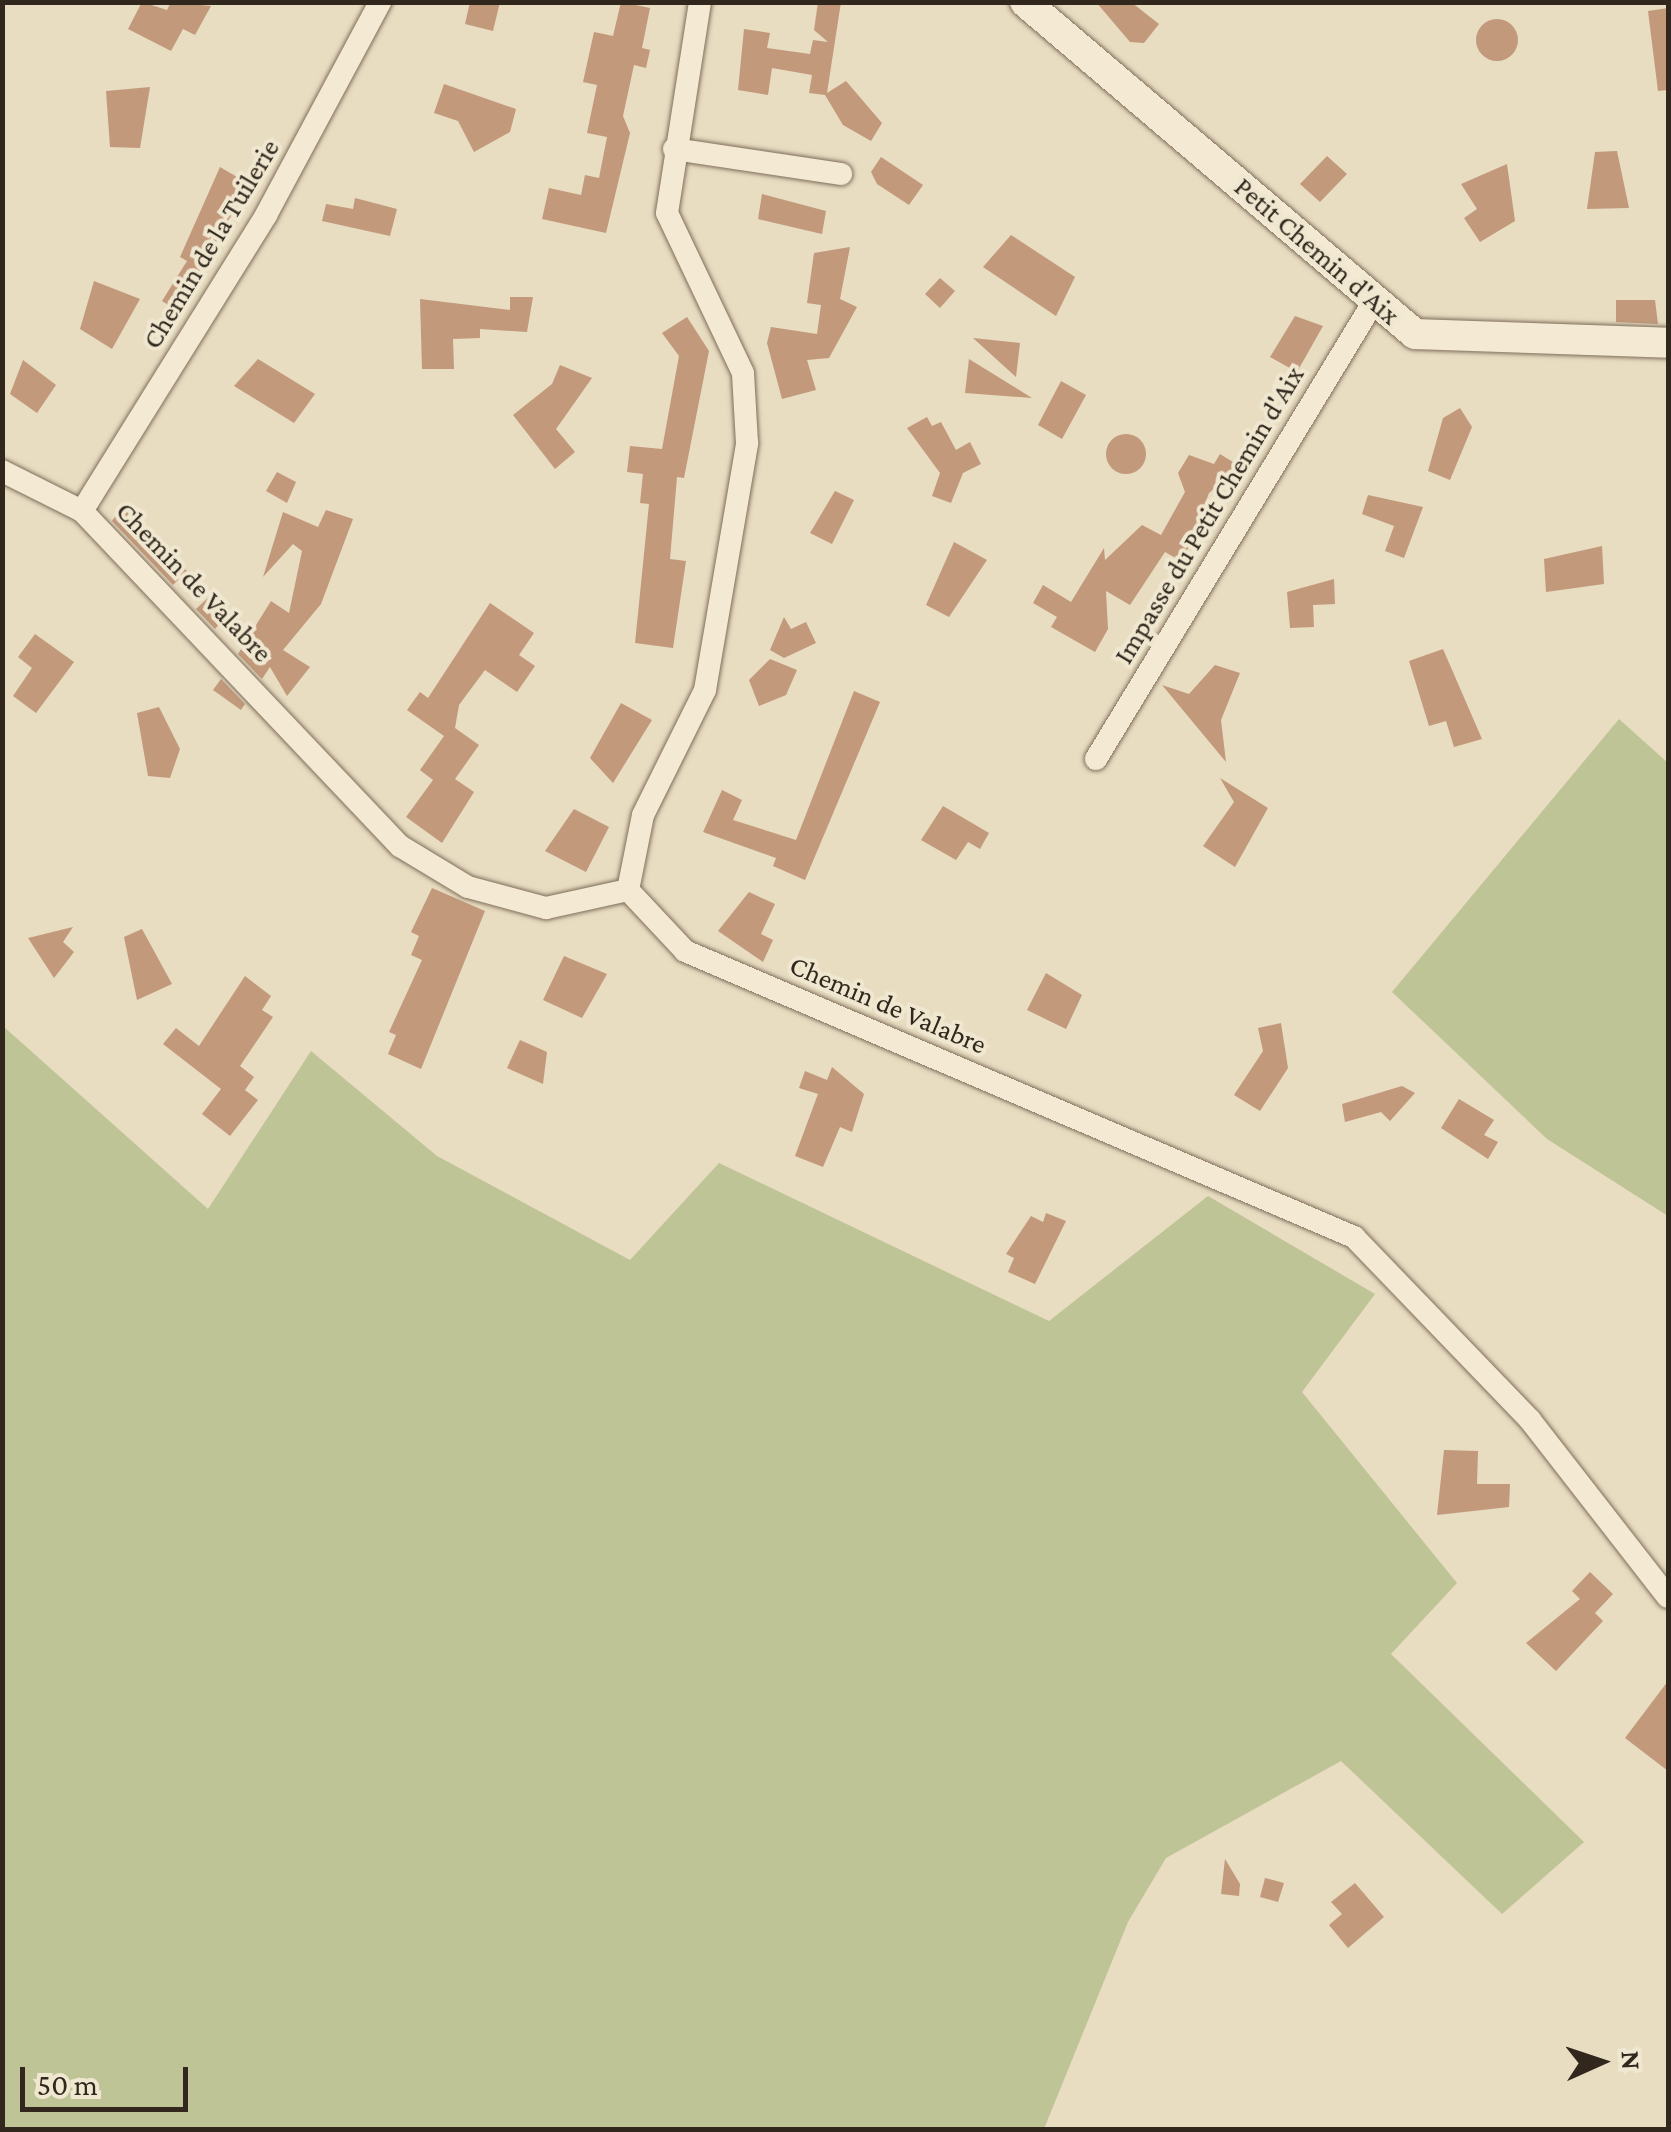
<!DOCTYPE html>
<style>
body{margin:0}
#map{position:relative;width:1671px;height:2132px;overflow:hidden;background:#e8dcc1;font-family:"Crimson Pro",serif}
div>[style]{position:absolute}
.green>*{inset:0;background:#bfc497}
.building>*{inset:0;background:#c2997b}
.round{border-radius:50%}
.roads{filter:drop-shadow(0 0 2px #7f6e5b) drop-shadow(0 0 2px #7f6e5b)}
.minor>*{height:22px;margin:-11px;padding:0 11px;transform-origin:11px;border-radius:11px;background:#f4ead3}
.tertiary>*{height:30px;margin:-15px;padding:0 15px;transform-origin:15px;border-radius:15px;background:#f4ead3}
span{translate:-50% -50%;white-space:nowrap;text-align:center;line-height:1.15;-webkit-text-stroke:8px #f0e7d0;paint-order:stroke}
.street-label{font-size:28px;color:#31271d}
.frame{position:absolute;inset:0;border:5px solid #31271d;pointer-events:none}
.north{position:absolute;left:1551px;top:2012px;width:100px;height:100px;-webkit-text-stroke:8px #f0e7d0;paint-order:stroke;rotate:87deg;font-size:28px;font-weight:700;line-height:40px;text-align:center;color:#31271d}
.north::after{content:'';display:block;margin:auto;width:35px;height:45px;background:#31271d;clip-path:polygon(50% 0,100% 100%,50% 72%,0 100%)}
.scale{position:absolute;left:20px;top:2067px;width:168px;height:45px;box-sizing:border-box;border:5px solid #31271d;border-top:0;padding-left:12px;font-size:30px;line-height:35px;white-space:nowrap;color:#31271d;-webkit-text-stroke:8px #f0e7d0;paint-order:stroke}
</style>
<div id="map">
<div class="green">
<div style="clip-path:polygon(1619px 719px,1668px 763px,1668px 1216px,1547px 1139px,1392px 992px)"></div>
<div style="clip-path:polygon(3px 1026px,208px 1209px,311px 1051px,437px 1156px,630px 1260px,719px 1163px,1049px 1321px,1208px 1196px,1375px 1294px,1302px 1392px,1457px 1583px,1391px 1654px,1584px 1842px,1502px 1914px,1341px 1761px,1166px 1858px,1128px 1922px,1044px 2129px,3px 2129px)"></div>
</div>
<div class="building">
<div style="clip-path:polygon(142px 2px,167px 10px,171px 2px,211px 6px,195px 35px,183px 29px,171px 51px,128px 29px)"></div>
<div style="clip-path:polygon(470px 2px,500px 2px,493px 31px,465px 24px)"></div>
<div style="clip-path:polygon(621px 2px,650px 8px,642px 48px,650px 50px,646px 68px,634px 65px,623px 116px,630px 133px,606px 233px,542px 219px,549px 188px,581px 195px,585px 175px,599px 178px,607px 137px,587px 133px,597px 85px,583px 82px,594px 32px,613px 36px)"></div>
<div style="clip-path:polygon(818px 2px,841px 2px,827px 93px,846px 81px,882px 123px,871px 141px,843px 125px,825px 95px,809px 93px,812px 75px,772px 68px,768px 95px,738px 90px,744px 29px,770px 33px,767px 48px,810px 54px,813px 40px,828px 42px,814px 30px)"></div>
<div style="clip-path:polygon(1096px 2px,1131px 2px,1159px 24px,1144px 43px,1130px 42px)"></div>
<div style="clip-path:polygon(1668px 8px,1668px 90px,1658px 91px,1648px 11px)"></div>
<div class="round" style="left:1476px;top:19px;width:42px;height:42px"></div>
<div style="clip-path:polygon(444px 84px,516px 109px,510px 132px,474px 152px,458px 121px,434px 113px)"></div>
<div style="clip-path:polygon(150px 87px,140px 148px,110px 147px,106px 91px)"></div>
<div style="clip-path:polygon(1617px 151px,1629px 208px,1587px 209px,1595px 152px)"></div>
<div style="clip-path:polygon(1327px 156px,1347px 174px,1320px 202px,1300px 184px)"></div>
<div style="clip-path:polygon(881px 157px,923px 185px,909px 205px,877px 184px,871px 172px)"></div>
<div style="clip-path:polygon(1507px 164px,1515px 221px,1480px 242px,1464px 218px,1477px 209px,1461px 184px)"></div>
<div style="clip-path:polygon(220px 167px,249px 184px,178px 311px,162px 301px,187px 261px,180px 257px)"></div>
<div style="clip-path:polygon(762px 194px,826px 211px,822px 234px,758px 219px)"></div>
<div style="clip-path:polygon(355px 198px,397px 209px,390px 236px,322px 221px,326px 204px,353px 209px)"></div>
<div style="clip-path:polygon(1011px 235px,1075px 277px,1056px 316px,983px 267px)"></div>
<div style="clip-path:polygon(850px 247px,840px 299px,857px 307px,829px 358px,807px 360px,816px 390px,782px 399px,767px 343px,771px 327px,817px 334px,821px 305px,807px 303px,814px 253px)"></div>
<div style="clip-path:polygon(940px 278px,955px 291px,940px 308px,925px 294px)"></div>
<div style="clip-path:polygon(94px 281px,140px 299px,112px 349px,80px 329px)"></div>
<div style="clip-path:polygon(510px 297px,533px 297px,527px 332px,480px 329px,480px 338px,453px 339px,454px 369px,422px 369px,420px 299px,510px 310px)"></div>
<div style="clip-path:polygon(1616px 300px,1655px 300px,1658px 324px,1616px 322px)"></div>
<div style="clip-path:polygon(1295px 316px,1323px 326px,1297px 372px,1270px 357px)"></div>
<div style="clip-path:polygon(687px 317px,709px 351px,684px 478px,677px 477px,670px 559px,686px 561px,673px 648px,635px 643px,649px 504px,640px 503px,643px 474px,627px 472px,630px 446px,662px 449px,679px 356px,662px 333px)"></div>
<div style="clip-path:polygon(973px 338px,1020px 343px,1016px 377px)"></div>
<div style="clip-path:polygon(258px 359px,315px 394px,294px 423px,234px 386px)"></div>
<div style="clip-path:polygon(969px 359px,1032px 398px,965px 393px)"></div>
<div style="clip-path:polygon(23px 360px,56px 385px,37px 413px,10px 394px)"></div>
<div style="clip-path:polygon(560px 365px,592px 378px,556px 429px,575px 452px,555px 469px,513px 415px,552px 384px)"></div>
<div style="clip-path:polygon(1061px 381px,1086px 395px,1062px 439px,1038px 425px)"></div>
<div style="clip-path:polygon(1460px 408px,1472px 427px,1450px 480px,1428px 471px,1443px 418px)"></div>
<div style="clip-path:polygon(927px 417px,932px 426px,941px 422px,956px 450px,970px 442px,981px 464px,963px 473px,951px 503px,932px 496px,940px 473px,907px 428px)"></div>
<div class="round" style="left:1106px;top:434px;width:40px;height:40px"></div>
<div style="clip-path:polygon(1220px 454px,1241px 467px,1209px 493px,1183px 562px,1165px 552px,1130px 605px,1106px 591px,1108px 629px,1095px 652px,1051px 627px,1057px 617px,1033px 603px,1043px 585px,1071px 602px,1104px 548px,1105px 560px,1142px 525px,1161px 535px,1185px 492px,1178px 473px,1189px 455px,1214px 464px)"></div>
<div style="clip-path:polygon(277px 472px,296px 482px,287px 503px,266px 491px)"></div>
<div style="clip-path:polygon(835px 491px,854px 500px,832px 544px,810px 533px)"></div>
<div style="clip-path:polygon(1368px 495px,1423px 507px,1404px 558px,1385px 551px,1394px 526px,1362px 514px)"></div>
<div style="clip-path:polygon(122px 507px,187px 571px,173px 585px,112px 521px)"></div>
<div style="clip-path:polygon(326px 510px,353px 519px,321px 604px,283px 650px,310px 667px,287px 696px,270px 667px,262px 679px,238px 654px,271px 601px,289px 613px,302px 551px,293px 544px,263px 577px,283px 512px,318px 527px)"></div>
<div style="clip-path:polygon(954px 542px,987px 560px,949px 617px,926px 605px)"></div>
<div style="clip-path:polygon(1602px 546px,1604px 584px,1546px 592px,1544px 559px)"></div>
<div style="clip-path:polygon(1334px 579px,1335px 604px,1313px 605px,1314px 627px,1290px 628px,1287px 592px)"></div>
<div style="clip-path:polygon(212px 594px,230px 612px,215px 629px,196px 609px)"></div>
<div style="clip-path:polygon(490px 603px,534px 633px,519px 655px,535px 666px,517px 692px,485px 670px,459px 705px,455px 728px,479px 745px,455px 779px,474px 792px,442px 843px,406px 817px,433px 780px,420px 770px,444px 736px,407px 710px,420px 692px,428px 698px)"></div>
<div style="clip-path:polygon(784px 617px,791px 629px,806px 622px,816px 643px,784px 658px,770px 650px)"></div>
<div style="clip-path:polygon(35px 634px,74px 662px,36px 713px,13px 696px,32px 668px,18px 657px)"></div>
<div style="clip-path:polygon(1443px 649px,1482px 739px,1454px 747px,1446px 721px,1429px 726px,1409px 661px)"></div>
<div style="clip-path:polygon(770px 659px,797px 670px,786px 695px,759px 706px,749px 680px)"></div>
<div style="clip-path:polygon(1215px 665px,1240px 673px,1221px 720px,1226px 762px,1162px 685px,1189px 694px)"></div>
<div style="clip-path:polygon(221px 679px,245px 704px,241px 710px,213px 690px)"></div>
<div style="clip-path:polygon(854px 691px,880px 702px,805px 880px,773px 866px,776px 858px,703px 832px,722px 790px,742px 800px,733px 820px,796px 840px)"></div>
<div style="clip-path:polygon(621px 703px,652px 720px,613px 783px,590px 758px)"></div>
<div style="clip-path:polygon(159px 707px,180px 749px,170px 778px,148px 776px,137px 713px)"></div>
<div style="clip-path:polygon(1220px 778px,1268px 808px,1235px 867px,1203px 846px,1234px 802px)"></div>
<div style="clip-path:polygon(943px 806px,989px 833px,980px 849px,968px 842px,956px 860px,921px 840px)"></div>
<div style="clip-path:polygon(574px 809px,609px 827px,586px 872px,545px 851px)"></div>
<div style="clip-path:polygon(432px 888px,485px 911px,421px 1069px,388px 1054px,396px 1035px,389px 1032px,422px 960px,411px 955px,419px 936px,411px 932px)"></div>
<div style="clip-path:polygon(749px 892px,775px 904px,761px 934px,773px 940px,763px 962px,718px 931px)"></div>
<div style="clip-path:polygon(73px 927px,63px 942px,74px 952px,54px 978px,28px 938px)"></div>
<div style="clip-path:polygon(142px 929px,172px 984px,137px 1000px,124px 937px)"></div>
<div style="clip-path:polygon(564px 956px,607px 974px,582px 1018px,543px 1000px)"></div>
<div style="clip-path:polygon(1046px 973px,1082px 995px,1066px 1029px,1027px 1010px)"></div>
<div style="clip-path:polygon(245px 976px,271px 996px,262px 1010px,273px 1017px,240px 1066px,254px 1077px,245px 1090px,258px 1100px,230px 1136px,202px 1114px,221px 1089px,163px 1044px,176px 1028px,199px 1046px)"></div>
<div style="clip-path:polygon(1281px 1023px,1288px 1068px,1260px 1111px,1234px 1095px,1263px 1051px,1258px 1028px)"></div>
<div style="clip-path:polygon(520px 1040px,547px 1052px,543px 1084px,507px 1068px)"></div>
<div style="clip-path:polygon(832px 1067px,864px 1094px,852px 1132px,840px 1127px,823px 1167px,795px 1156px,818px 1094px,799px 1088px,805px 1071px,827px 1080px)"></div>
<div style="clip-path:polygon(1402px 1086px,1415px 1093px,1390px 1121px,1381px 1112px,1345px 1122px,1342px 1104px)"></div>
<div style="clip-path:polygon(1459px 1099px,1494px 1120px,1484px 1135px,1498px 1142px,1488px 1159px,1441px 1128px)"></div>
<div style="clip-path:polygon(1046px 1213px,1066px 1221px,1035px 1284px,1008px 1272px,1014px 1258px,1006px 1254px,1031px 1216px,1043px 1222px)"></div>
<div style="clip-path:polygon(1444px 1450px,1478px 1451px,1477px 1484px,1510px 1484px,1509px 1507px,1437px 1515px)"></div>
<div style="clip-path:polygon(1590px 1572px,1613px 1594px,1595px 1613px,1603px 1621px,1556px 1671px,1526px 1643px,1580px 1599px,1572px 1591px)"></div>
<div style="clip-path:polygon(1668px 1681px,1668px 1771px,1625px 1738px)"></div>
<div style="clip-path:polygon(1225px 1859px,1240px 1884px,1239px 1896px,1221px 1894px)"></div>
<div style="clip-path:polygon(1265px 1878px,1284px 1883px,1278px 1902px,1260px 1897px)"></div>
<div style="clip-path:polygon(1355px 1883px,1384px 1917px,1348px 1948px,1329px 1925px,1342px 1914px,1331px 1902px)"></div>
</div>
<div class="roads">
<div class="minor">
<div style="left:674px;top:149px;width:169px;rotate:8.5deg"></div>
<div style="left:2px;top:471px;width:89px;rotate:26.6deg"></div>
<div style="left:82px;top:511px;width:462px;rotate:46.5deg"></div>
<div style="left:400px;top:846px;width:79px;rotate:31.1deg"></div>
<div style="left:468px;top:887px;width:81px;rotate:15.1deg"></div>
<div style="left:546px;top:908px;width:84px;rotate:-12.4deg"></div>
<div style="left:628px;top:890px;width:83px;rotate:46.9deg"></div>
<div style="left:685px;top:951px;width:728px;rotate:23.15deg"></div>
<div style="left:1354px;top:1237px;width:254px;rotate:46.1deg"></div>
<div style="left:1530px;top:1420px;width:224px;rotate:52.1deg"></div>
<div style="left:82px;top:511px;width:349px;rotate:-58.1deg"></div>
<div style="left:266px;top:215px;width:242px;rotate:-61.8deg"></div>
<div style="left:1096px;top:759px;width:536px;rotate:-58.74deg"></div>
<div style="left:628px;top:890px;width:76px;rotate:-78.7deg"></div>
<div style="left:643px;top:815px;width:140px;rotate:-63.6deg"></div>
<div style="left:705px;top:690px;width:251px;rotate:-80.3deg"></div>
<div style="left:747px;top:443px;width:70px;rotate:-93.3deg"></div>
<div style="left:743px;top:373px;width:177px;rotate:-115.4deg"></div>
<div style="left:667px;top:213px;width:214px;rotate:-81.1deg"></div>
</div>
<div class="tertiary">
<div style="left:1025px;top:2px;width:512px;rotate:40.41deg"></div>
<div style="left:1415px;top:334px;width:253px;rotate:2deg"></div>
</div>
</div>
<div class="street-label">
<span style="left:211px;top:244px;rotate:-59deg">Chemin de la Tuilerie</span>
<span style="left:1317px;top:251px;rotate:41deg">Petit Chemin d'Aix</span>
<span style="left:1209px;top:515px;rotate:-59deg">Impasse du Petit Chemin d'Aix</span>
<span style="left:194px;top:582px;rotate:46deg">Chemin de Valabre</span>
<span style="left:888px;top:1005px;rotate:23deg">Chemin de Valabre</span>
</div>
<div class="frame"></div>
<div class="north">N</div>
<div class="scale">50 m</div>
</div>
